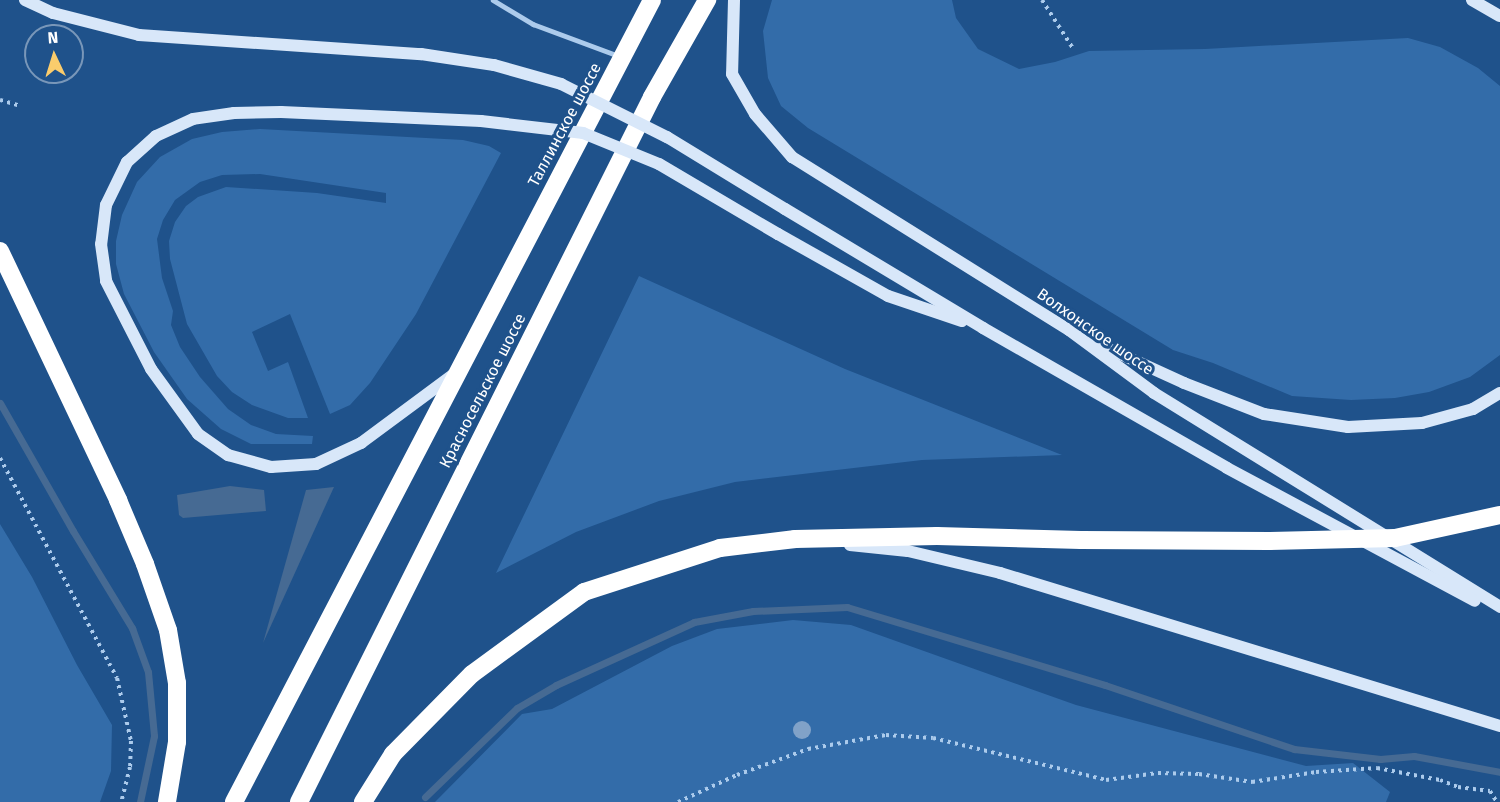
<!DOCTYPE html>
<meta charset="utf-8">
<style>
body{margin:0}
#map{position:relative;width:1500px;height:802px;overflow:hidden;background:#1f528b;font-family:"Fira Sans",sans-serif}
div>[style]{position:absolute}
.green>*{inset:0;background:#336ca9}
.water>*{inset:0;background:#466a93}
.stream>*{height:7px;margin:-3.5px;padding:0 3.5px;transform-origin:3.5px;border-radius:3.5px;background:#466a93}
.path>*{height:4px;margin-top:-2px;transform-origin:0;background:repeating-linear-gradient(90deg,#accbec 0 3px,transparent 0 7.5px)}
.lane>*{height:4.5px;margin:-2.25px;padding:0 2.25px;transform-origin:2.25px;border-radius:2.25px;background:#accbec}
.secondary>*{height:12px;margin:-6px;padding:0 6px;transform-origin:6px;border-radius:6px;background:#d8e7f9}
.highway>*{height:18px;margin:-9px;padding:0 9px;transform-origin:9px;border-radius:9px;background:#fff}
.secondary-bridge>*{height:12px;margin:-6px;padding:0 6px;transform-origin:6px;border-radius:6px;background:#d8e7f9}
.highway-bridge>*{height:18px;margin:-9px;padding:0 9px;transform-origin:9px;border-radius:9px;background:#fff}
.trees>*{width:18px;height:18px;margin:-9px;border-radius:50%;background:#81a2c8}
span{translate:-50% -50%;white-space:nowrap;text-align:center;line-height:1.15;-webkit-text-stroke:6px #1f528b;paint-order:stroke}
.street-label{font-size:16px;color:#fff}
.north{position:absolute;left:24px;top:24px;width:60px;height:60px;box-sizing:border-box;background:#1f528b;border:2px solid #7997b9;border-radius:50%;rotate:356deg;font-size:16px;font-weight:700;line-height:24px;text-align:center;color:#fff}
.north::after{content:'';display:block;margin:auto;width:21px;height:27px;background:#facc6c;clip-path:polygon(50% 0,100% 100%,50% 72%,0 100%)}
</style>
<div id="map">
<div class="green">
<div style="clip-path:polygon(772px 0,952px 0,956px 18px,978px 49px,1019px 69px,1055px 62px,1089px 51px,1205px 49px,1408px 38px,1440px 47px,1478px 68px,1500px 86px,1500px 355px,1470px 377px,1429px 392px,1395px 398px,1351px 400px,1292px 396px,1213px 363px,1173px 350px,808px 128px,781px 106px,768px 78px,763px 31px)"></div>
<div style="clip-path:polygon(260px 129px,463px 140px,489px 146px,501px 153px,416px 314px,370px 383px,350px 405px,330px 414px,290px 314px,252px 332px,268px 371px,288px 362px,308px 418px,288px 418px,252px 405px,232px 392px,217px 376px,187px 324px,170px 259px,169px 241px,175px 222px,186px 206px,198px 197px,226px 187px,317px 193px,386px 203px,386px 193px,260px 174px,222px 175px,200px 182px,175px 200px,163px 220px,157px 239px,162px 278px,173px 311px,171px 325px,180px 347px,200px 377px,228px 409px,251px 425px,276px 434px,313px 436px,312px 444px,251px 444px,221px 429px,187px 399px,154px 352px,124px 294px,116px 264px,116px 241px,122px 215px,137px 182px,160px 157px,192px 139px,222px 132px)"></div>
<div style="clip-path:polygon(639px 276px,845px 369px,1062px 455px,922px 460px,735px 482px,659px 501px,576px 532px,496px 573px)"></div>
<div style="clip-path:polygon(0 524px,32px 577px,77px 665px,112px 725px,111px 771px,100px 802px,0 802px)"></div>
<div style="clip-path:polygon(793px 620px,851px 625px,1076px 705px,1306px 766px,1353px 763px,1390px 792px,1386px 802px,435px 802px,522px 714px,552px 709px,672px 646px,717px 629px)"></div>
</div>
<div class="water">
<div style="clip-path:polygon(230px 486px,264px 490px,266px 511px,183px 518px,179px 515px,177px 495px)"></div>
<div style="clip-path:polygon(334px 487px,263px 643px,306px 490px)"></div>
</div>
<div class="stream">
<div style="left:0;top:403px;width:147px;rotate:60.3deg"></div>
<div style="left:73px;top:531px;width:114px;rotate:58.7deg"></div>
<div style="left:132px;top:628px;width:47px;rotate:70deg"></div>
<div style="left:148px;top:672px;width:64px;rotate:84.6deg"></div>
<div style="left:154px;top:736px;width:67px;rotate:102deg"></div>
<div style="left:425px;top:797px;width:128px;rotate:-44.1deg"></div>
<div style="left:517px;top:708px;width:45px;rotate:-30.5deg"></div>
<div style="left:556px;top:685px;width:152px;rotate:-24.5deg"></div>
<div style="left:694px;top:622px;width:60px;rotate:-10.6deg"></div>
<div style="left:753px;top:611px;width:94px;rotate:-2.4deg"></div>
<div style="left:847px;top:607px;width:270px;rotate:16.8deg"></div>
<div style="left:1105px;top:685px;width:200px;rotate:18.7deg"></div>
<div style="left:1294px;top:749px;width:87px;rotate:6.6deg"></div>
<div style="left:1380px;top:759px;width:34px;rotate:-5deg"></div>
<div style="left:1414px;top:756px;width:87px;rotate:10.5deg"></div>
</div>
<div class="path">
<div style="left:1042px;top:0;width:56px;rotate:57.4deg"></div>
<div style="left:0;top:100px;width:19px;rotate:16deg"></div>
<div style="left:0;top:458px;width:249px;rotate:62deg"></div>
<div style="left:117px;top:678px;width:65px;rotate:77.5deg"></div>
<div style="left:131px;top:741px;width:26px;rotate:92deg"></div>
<div style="left:130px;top:767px;width:36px;rotate:104deg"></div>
<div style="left:678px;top:802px;width:65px;rotate:-24.6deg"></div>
<div style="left:737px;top:775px;width:76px;rotate:-20.1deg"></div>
<div style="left:808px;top:749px;width:79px;rotate:-10.2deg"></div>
<div style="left:886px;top:735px;width:47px;rotate:3.7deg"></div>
<div style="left:933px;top:738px;width:178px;rotate:13.6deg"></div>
<div style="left:1106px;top:780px;width:52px;rotate:-7.7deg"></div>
<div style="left:1158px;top:773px;width:41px;rotate:1.4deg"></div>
<div style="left:1199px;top:774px;width:54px;rotate:8.6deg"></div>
<div style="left:1252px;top:782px;width:65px;rotate:-8.9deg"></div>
<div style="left:1316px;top:772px;width:61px;rotate:-3.8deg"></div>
<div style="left:1377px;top:768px;width:64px;rotate:10.8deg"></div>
<div style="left:1440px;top:780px;width:19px;rotate:21deg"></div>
<div style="left:1458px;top:787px;width:32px;rotate:7deg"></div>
<div style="left:1490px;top:791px;width:13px;rotate:58deg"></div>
</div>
<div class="lane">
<div style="left:493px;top:0;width:47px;rotate:31deg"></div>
<div style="left:533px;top:24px;width:92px;rotate:20.4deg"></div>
</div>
<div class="secondary">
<div style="left:734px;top:0;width:74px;rotate:91.5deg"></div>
<div style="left:732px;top:74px;width:46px;rotate:60.1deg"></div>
<div style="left:755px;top:114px;width:57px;rotate:49.3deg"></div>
<div style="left:792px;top:157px;width:327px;rotate:32deg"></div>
<div style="left:1069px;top:330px;width:106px;rotate:36.5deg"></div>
<div style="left:1154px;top:393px;width:407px;rotate:31.7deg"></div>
<div style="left:1472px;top:0;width:32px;rotate:30deg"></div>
<div style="left:393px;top:117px;width:112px;rotate:-177.4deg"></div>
<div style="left:281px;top:112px;width:47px;rotate:178.8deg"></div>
<div style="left:234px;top:113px;width:41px;rotate:171.7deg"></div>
<div style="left:193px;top:119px;width:41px;rotate:155.3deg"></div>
<div style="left:156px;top:136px;width:39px;rotate:138deg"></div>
<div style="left:127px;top:162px;width:48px;rotate:116deg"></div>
<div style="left:106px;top:205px;width:39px;rotate:97deg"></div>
<div style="left:101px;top:244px;width:37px;rotate:82deg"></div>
<div style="left:106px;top:281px;width:99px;rotate:62.9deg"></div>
<div style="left:151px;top:369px;width:80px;rotate:54.1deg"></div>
<div style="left:198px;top:434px;width:37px;rotate:35deg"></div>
<div style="left:228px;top:455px;width:45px;rotate:15.6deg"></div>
<div style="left:271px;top:467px;width:45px;rotate:-3.8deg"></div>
<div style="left:316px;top:464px;width:50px;rotate:-25deg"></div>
<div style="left:361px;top:443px;width:114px;rotate:-36.5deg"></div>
<div style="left:785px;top:209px;width:231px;rotate:31deg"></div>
<div style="left:983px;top:328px;width:281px;rotate:29.8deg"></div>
<div style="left:1227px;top:468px;width:281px;rotate:28.2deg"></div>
<div style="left:778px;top:234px;width:126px;rotate:29.4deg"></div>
<div style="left:888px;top:296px;width:78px;rotate:18.7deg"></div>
<div style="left:1092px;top:341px;width:101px;rotate:24.5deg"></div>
<div style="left:1184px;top:383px;width:86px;rotate:21.2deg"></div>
<div style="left:1264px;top:414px;width:85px;rotate:8.8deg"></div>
<div style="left:1348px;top:427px;width:74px;rotate:-3.1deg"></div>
<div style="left:1422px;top:423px;width:53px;rotate:-15.4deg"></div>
<div style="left:1473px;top:409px;width:31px;rotate:-31deg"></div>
<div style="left:850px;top:545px;width:58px;rotate:5.9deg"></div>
<div style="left:908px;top:551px;width:95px;rotate:13.4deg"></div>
<div style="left:1000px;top:573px;width:523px;rotate:17.01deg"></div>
</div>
<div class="highway">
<div style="left:0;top:251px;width:276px;rotate:64.6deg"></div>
<div style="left:118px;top:500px;width:69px;rotate:67.1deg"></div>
<div style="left:145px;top:564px;width:70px;rotate:70.8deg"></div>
<div style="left:168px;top:630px;width:54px;rotate:80.4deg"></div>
<div style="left:177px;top:683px;width:59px;rotate:90deg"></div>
<div style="left:177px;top:742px;width:61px;rotate:99.5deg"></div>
<div style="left:234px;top:802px;width:904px;rotate:-62.47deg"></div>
<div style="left:299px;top:802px;width:788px;rotate:-63.4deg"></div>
<div style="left:652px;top:97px;width:112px;rotate:-60.4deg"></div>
<div style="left:363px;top:802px;width:57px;rotate:-58deg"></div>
<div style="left:393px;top:754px;width:112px;rotate:-45.4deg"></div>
<div style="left:472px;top:674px;width:139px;rotate:-36.2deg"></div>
<div style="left:584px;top:592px;width:143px;rotate:-17.9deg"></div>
<div style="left:720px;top:548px;width:76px;rotate:-6.8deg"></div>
<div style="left:795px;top:539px;width:142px;rotate:-1.2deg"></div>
<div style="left:937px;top:536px;width:144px;rotate:1.6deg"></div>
</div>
<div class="secondary-bridge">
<div style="left:25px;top:0;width:31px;rotate:25deg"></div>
<div style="left:53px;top:13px;width:89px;rotate:14.3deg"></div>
<div style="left:139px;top:35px;width:283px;rotate:3.9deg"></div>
<div style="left:421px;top:54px;width:74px;rotate:8.6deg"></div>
<div style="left:494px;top:65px;width:70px;rotate:15.8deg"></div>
<div style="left:561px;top:84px;width:119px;rotate:26.6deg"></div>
<div style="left:667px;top:137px;width:138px;rotate:31.4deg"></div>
<div style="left:393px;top:117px;width:88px;rotate:2.6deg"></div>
<div style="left:481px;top:121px;width:103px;rotate:6.7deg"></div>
<div style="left:583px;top:133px;width:82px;rotate:22.2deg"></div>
<div style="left:659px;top:164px;width:138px;rotate:30.5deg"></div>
</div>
<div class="highway-bridge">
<div style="left:1081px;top:540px;width:188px;rotate:0.3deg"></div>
<div style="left:1269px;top:541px;width:126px;rotate:-1.4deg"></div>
<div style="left:1395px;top:538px;width:107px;rotate:-12.4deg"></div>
</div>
<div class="trees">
<div style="left:802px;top:730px"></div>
</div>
<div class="street-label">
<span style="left:565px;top:125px;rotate:-62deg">Таллинское шоссе</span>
<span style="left:1095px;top:332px;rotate:35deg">Волхонское шоссе</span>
<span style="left:483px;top:391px;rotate:-63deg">Красносельское шоссе</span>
</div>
<div class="north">N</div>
</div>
